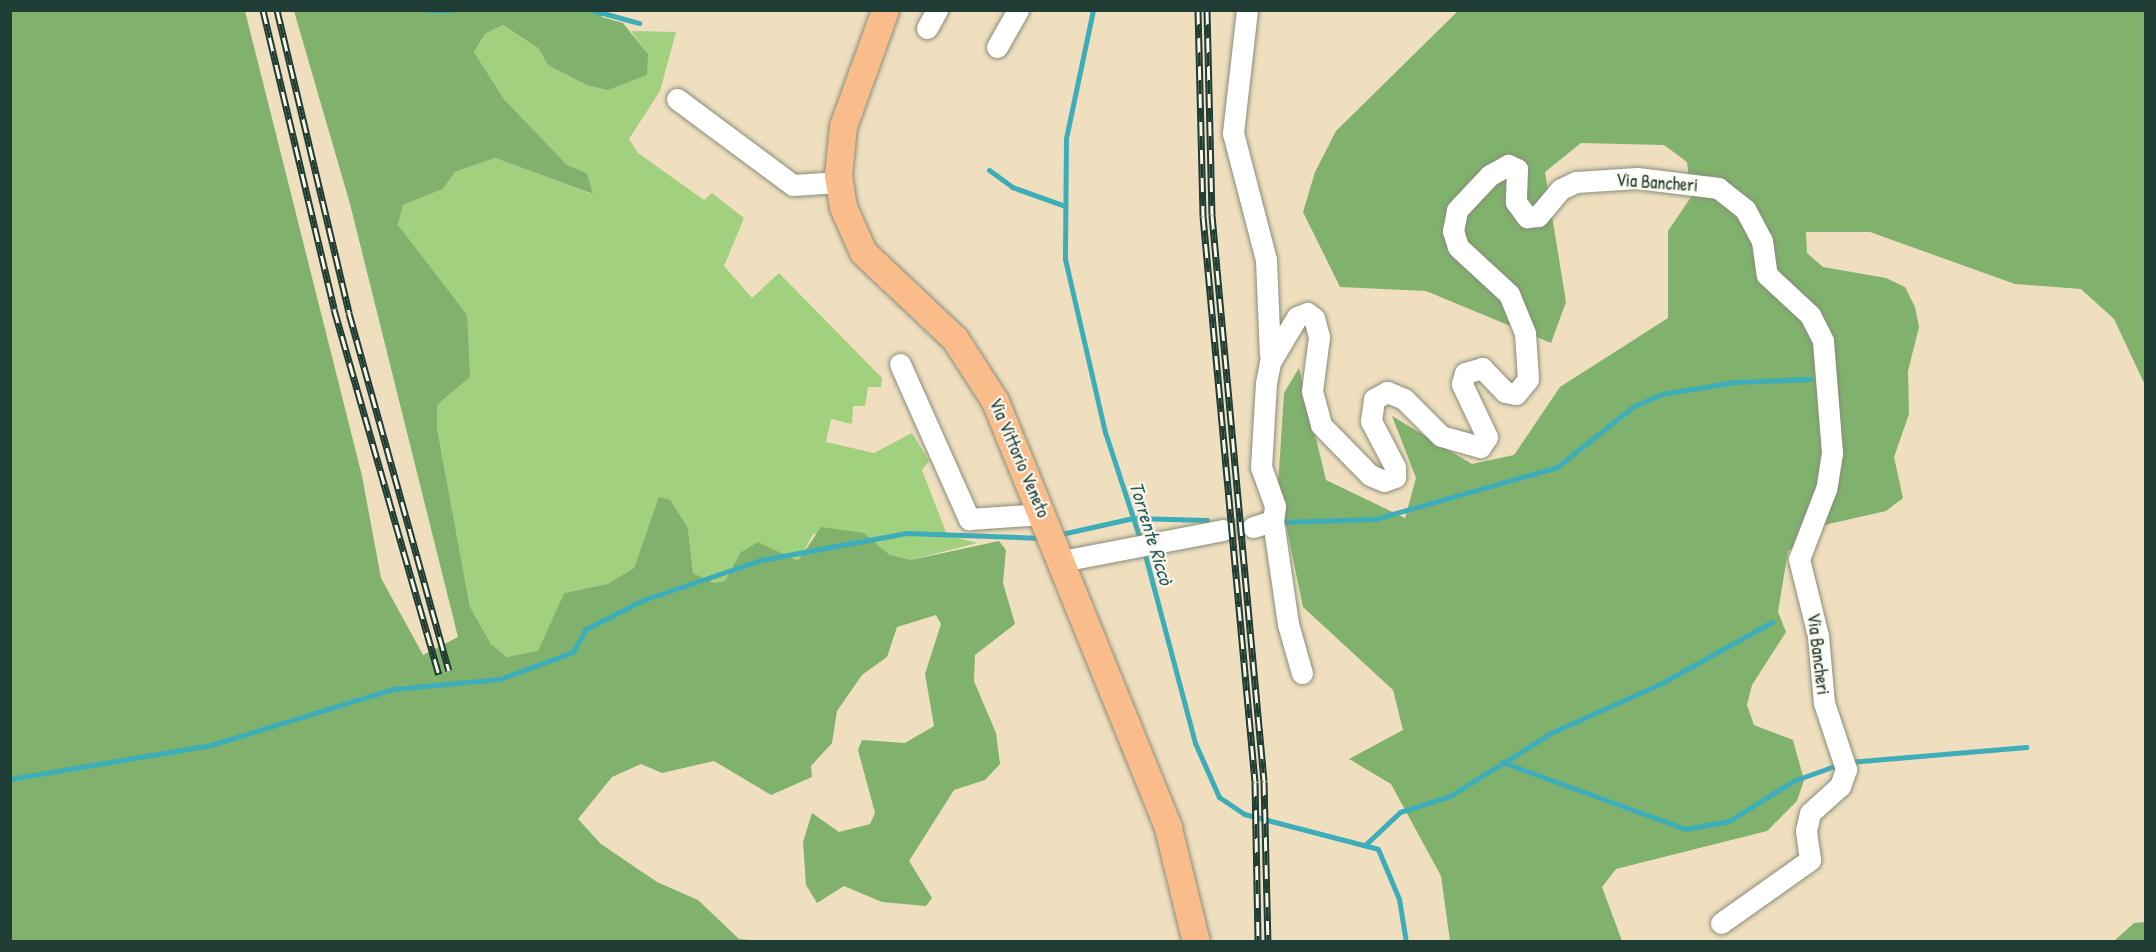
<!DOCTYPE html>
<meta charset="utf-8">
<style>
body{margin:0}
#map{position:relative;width:2156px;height:952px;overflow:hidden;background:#efdfbf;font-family:"Patrick Hand",sans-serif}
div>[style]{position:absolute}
.green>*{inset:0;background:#a1d07e}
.forest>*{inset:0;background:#80b26d}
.stream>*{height:5px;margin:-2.5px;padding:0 2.5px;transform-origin:2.5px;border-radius:2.5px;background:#3dadba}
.minor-tunnel>*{height:21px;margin-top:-10.5px;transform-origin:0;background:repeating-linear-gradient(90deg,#c5bfa3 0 21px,transparent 0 31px)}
.roads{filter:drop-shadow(0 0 2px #878e7a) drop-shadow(0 0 2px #878e7a)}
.minor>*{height:21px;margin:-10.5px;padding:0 10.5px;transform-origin:10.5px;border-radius:10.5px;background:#fff}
.major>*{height:27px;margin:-13.5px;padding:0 13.5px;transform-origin:13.5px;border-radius:13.5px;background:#fabc8b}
.rail>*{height:7px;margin-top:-3.5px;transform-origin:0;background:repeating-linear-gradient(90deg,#fbf7ec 0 14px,#1f3d34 0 28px);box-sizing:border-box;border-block:2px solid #1f3d34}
span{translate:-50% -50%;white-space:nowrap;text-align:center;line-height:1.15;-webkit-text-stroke:4.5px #fbf7ec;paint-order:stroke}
.street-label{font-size:18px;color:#1f3d34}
.water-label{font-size:20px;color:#285f5c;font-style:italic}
.frame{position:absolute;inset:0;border:12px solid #1f3d34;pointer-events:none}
</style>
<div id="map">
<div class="green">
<div style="clip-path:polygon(503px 25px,538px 48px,548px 65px,648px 54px,631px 31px,676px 32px,660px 91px,629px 139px,638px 153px,704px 200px,712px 193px,744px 218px,724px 266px,752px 298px,779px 273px,882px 378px,881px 387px,868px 387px,865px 406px,853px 406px,852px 424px,831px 419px,826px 442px,874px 453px,912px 433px,929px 461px,922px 470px,947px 535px,977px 543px,911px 560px,890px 555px,864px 533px,813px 534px,798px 562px,740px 553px,725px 581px,714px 583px,693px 573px,688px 528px,660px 497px,634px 568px,607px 584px,564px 593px,538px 652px,507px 657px,491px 644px,470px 607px,437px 428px,437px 405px,470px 377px,398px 225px,403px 205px,443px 189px,455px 172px,495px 158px,592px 194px,587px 173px,567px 165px,504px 99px,474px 52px,485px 34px)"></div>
</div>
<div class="forest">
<div style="clip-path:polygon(599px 10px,602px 17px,623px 23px,648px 54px,647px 75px,608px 90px,587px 85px,548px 65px,538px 48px,503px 25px,485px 34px,474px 52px,504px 99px,567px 165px,587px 173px,593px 194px,495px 158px,455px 172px,443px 189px,403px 205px,398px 225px,467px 315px,470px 377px,437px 405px,437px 428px,470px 607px,491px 644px,507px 657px,538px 651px,564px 593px,607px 584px,634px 568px,659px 497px,670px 500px,688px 528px,693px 573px,714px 583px,725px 581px,740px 553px,758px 542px,798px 561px,821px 527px,864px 533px,890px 555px,911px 560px,999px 541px,1006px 550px,1003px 583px,1015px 624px,975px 655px,974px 681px,996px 733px,1000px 764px,985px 780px,954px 790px,909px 861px,932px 898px,926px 906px,882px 902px,844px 886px,817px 903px,806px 885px,803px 842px,812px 813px,839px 832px,870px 824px,875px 813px,858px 750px,862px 740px,905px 743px,934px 726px,925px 674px,941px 624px,936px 615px,897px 627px,887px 657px,862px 675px,837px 711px,832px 743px,811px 766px,812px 777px,771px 795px,714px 761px,662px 773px,641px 764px,612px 777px,578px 819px,601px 844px,657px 882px,698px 900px,739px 939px,762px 941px,11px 941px,11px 11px,245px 11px,362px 476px,381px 578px,423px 655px,458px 637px,350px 204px,294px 11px)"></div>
<div style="clip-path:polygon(1458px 11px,2145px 11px,2145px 385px,2114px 319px,2081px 289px,2015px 284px,1870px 232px,1806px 232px,1807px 253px,1823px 267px,1886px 278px,1905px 287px,1915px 307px,1919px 327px,1908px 371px,1909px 414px,1894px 457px,1903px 498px,1886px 511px,1824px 525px,1788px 551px,1778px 612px,1786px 632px,1752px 685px,1747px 705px,1754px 725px,1793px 740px,1804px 780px,1797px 801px,1767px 831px,1616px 869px,1602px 887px,1622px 941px,1450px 941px,1441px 876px,1391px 784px,1349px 759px,1403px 730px,1393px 690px,1303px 607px,1278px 486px,1284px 393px,1299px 368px,1326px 480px,1405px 518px,1416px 478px,1392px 416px,1472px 464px,1514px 455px,1560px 387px,1668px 318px,1668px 231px,1691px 197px,1687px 162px,1664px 145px,1581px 143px,1545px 172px,1566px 302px,1551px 343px,1426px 291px,1340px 287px,1303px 212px,1315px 172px,1336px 131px)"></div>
<div style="clip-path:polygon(2145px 922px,2145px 941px,2114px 941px,2134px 923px)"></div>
</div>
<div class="stream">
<div style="left:427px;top:10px;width:26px"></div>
<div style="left:592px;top:10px;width:49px;rotate:15.5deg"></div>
<div style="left:1093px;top:10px;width:131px;rotate:101.9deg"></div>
<div style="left:1066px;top:138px;width:121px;rotate:90.5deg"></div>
<div style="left:1065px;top:259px;width:178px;rotate:77deg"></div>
<div style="left:1105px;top:432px;width:116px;rotate:71.9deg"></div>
<div style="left:989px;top:170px;width:29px;rotate:36deg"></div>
<div style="left:1012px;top:187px;width:56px;rotate:19.7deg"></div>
<div style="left:1280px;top:522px;width:95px;rotate:-1.8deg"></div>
<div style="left:1375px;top:519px;width:189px;rotate:-15.9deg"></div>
<div style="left:1557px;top:467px;width:98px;rotate:-38.4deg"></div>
<div style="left:1634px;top:406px;width:30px;rotate:-23deg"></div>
<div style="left:1662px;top:394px;width:74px;rotate:-9.3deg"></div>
<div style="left:1735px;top:382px;width:75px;rotate:-2.3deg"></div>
<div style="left:1057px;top:535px;width:78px;rotate:-12.6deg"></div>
<div style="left:1133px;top:518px;width:74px;rotate:1.5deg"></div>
<div style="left:1144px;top:551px;width:199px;rotate:75.1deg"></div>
<div style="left:1195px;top:743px;width:59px;rotate:66deg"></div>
<div style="left:1219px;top:797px;width:30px;rotate:34deg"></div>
<div style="left:1244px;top:814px;width:138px;rotate:14.6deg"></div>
<div style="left:1378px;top:849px;width:54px;rotate:67.2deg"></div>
<div style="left:1399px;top:899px;width:44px;rotate:80.8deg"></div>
<div style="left:1502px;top:762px;width:195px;rotate:20.1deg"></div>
<div style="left:1685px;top:829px;width:45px;rotate:-10.3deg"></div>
<div style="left:1729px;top:821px;width:75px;rotate:-32deg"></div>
<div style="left:1793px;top:781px;width:50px;rotate:-19.9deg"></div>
<div style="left:1849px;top:762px;width:178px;rotate:-4.8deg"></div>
<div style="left:10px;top:779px;width:204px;rotate:-9.6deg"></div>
<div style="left:211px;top:745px;width:190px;rotate:-17.1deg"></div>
<div style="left:393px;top:689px;width:107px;rotate:-5.3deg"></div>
<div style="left:500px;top:679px;width:78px;rotate:-20.3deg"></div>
<div style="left:573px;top:652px;width:26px;rotate:-61deg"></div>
<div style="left:586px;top:629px;width:64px;rotate:-27deg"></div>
<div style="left:643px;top:600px;width:125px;rotate:-18.7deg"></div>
<div style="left:761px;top:560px;width:148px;rotate:-10.5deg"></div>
<div style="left:907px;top:533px;width:135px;rotate:2.1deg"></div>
<div style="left:1365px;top:845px;width:48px;rotate:-43.3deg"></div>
<div style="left:1400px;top:812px;width:52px;rotate:-17.7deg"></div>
<div style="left:1450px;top:796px;width:121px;rotate:-31.9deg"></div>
<div style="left:1553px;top:732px;width:117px;rotate:-24.2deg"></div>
<div style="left:1660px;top:684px;width:128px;rotate:-29deg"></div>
</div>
<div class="minor-tunnel">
<div style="left:1223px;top:530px;width:30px;rotate:-6deg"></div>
</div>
<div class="roads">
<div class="minor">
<div style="left:1247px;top:10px;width:124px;rotate:96.5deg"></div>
<div style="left:1233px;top:133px;width:131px;rotate:75.4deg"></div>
<div style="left:1266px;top:260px;width:95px;rotate:87.6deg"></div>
<div style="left:927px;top:28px;width:21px;rotate:-61deg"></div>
<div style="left:997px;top:47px;width:43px;rotate:-60.4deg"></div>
<div style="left:677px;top:99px;width:144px;rotate:36.6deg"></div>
<div style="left:793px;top:185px;width:46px;rotate:-3.7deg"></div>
<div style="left:900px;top:364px;width:170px;rotate:66deg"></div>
<div style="left:969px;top:519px;width:74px;rotate:-3.9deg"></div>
<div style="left:1273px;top:521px;width:104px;rotate:81.7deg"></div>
<div style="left:1288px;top:624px;width:51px;rotate:74.1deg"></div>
<div style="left:1253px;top:527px;width:21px;rotate:-17deg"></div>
<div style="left:1273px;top:521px;width:15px;rotate:-82deg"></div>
<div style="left:1275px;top:506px;width:41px;rotate:-109.7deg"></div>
<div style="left:1261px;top:467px;width:84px;rotate:-86.6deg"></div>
<div style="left:1266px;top:383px;width:21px;rotate:-79deg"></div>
<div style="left:1270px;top:362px;width:52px;rotate:-59deg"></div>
<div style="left:1297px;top:317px;width:11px;rotate:-22deg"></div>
<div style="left:1307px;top:313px;width:9px;rotate:36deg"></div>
<div style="left:1314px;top:318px;width:20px;rotate:75deg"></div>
<div style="left:1319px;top:337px;width:54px;rotate:97.4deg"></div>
<div style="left:1312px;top:391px;width:35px;rotate:75deg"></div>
<div style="left:1321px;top:425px;width:70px;rotate:45.6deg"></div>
<div style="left:1370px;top:475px;width:15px;rotate:23deg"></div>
<div style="left:1384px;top:481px;width:12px;rotate:-20deg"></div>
<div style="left:1395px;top:477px;width:10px;rotate:-90deg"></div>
<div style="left:1395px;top:467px;width:52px;rotate:-117.6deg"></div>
<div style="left:1371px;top:421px;width:22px;rotate:-82deg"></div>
<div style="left:1374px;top:399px;width:15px;rotate:-28deg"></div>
<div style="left:1387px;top:392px;width:18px;rotate:22deg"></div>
<div style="left:1404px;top:399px;width:52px;rotate:45deg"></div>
<div style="left:1441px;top:436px;width:41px;rotate:15.8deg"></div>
<div style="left:1480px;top:447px;width:12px;rotate:-55deg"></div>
<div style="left:1487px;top:437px;width:59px;rotate:-115.3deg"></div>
<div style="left:1462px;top:384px;width:11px;rotate:-75deg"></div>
<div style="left:1465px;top:373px;width:18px;rotate:-16deg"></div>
<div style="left:1482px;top:368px;width:33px;rotate:46deg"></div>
<div style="left:1505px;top:392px;width:11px;rotate:10deg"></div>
<div style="left:1516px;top:394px;width:19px;rotate:-51deg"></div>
<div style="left:1528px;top:379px;width:46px;rotate:-93.7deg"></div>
<div style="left:1525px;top:333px;width:42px;rotate:-112.3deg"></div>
<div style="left:1509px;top:294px;width:69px;rotate:-137.3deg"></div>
<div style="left:1458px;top:247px;width:17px;rotate:-107deg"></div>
<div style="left:1453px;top:231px;width:21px;rotate:-79deg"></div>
<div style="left:1457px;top:210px;width:48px;rotate:-46.7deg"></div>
<div style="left:1490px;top:175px;width:21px;rotate:-29deg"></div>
<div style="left:1508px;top:165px;width:10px;rotate:24deg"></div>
<div style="left:1517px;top:169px;width:33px;rotate:92deg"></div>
<div style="left:1516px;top:202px;width:19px;rotate:54deg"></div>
<div style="left:1527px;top:217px;width:11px;rotate:-5deg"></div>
<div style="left:1538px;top:216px;width:35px;rotate:-50deg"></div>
<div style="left:1561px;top:189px;width:17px;rotate:-25deg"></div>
<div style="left:1576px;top:182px;width:61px;rotate:-3.8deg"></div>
<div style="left:1637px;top:178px;width:82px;rotate:7deg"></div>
<div style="left:1718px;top:188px;width:34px;rotate:38deg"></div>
<div style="left:1745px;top:209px;width:36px;rotate:62deg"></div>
<div style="left:1762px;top:241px;width:34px;rotate:82deg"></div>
<div style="left:1767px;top:275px;width:59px;rotate:42.9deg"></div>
<div style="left:1810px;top:315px;width:29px;rotate:63deg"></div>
<div style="left:1823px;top:341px;width:112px;rotate:85.4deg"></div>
<div style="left:1832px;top:453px;width:36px;rotate:99deg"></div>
<div style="left:1826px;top:489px;width:75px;rotate:111.1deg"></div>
<div style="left:1799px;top:559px;width:79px;rotate:76.1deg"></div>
<div style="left:1818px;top:636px;width:67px;rotate:84.9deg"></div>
<div style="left:1824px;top:703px;width:70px;rotate:71.6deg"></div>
<div style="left:1846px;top:769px;width:18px;rotate:109deg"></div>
<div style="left:1840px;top:786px;width:40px;rotate:138deg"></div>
<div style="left:1810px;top:813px;width:18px;rotate:103deg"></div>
<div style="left:1806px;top:831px;width:29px;rotate:82deg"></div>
<div style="left:1810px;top:860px;width:109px;rotate:144.7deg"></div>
<div style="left:1062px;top:561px;width:164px;rotate:-10.9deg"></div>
</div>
<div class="major">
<div style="left:885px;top:10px;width:123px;rotate:109.9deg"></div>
<div style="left:843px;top:126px;width:49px;rotate:95.8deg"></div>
<div style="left:838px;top:175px;width:32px;rotate:81deg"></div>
<div style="left:843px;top:207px;width:49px;rotate:66deg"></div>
<div style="left:863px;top:252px;width:127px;rotate:43.4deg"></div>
<div style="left:955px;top:339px;width:74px;rotate:57.2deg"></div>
<div style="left:995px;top:401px;width:461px;rotate:67.9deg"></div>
<div style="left:1168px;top:828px;width:117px;rotate:76.2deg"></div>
</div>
</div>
<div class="rail">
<div style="left:263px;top:10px;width:307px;rotate:76.6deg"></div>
<div style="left:334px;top:309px;width:380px;rotate:74deg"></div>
<div style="left:277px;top:10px;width:311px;rotate:76.6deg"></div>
<div style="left:349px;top:313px;width:371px;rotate:74.4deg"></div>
<div style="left:1198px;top:10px;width:206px;rotate:88.6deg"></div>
<div style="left:1203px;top:216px;width:568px;rotate:84.75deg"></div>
<div style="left:1255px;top:782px;width:160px;rotate:88.9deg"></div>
<div style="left:1207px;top:10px;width:205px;rotate:88.6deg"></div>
<div style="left:1212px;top:215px;width:568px;rotate:84.75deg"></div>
<div style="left:1264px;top:781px;width:161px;rotate:88.6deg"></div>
</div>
<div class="street-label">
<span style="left:1657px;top:183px;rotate:4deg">Via Bancheri</span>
<span style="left:1019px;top:458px;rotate:67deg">Via Vittorio Veneto</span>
<span style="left:1818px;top:654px;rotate:83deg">Via Bancheri</span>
</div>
<div class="water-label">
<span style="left:1152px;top:533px;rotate:73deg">Torrente Riccò</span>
</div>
<div class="frame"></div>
</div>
